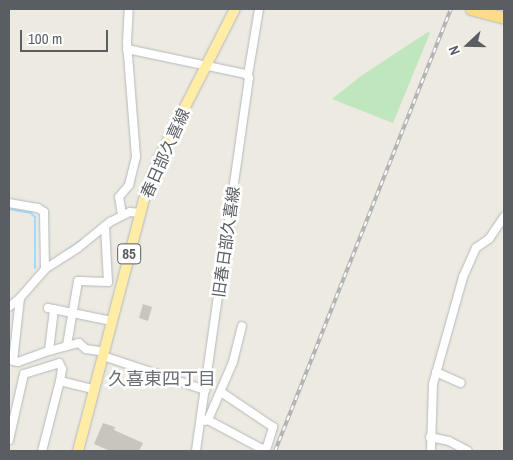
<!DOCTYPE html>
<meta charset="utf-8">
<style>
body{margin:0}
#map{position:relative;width:513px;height:460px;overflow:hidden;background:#edeae1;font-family:"Archivo Narrow","Noto Sans JP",sans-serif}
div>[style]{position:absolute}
.green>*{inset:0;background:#bfe6bd}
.stream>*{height:2px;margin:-1px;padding:0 1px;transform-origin:1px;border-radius:1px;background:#a0daff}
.building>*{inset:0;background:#c8c5bf}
.roads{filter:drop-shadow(0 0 1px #b4b8bc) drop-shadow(0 0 1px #b4b8bc)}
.minor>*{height:8px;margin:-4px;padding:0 4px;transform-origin:4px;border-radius:4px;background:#fff}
.major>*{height:10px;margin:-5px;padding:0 5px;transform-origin:5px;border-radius:5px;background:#ffeca5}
.highway>*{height:11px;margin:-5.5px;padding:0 5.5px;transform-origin:5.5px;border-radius:5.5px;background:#ffda87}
.rail>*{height:4px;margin-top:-2px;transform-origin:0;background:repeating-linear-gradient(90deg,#fff 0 5.5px,#b3b4b4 0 11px);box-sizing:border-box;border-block:1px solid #b3b4b4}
span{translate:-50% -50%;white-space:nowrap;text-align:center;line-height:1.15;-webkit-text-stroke:5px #fff;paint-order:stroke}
.shield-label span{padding:1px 4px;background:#fff;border:1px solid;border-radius:4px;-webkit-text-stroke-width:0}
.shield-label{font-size:15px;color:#5a5e63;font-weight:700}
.street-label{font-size:16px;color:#5a5e63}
.neighbourhood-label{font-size:18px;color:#6b7075}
.frame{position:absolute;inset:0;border:10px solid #5a5e63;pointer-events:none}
.north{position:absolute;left:443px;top:20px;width:50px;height:50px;-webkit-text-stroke:4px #fff;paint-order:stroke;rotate:249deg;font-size:14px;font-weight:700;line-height:20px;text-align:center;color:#5a5e63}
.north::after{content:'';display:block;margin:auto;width:18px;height:22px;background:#5a5e63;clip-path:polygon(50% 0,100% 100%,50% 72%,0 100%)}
.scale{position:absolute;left:20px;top:30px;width:88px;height:22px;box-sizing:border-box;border:2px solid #5a5e63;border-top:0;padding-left:6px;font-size:15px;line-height:18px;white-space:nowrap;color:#5a5e63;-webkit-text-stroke:4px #fff;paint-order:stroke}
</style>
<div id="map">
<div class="green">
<div style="clip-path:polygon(428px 32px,430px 33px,393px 123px,332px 99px,361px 76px)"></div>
</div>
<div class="stream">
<div style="left:9px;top:209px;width:22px;rotate:10deg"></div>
<div style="left:31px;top:213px;width:6px;rotate:45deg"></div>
<div style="left:35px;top:217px;width:51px;rotate:90deg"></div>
<div style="left:66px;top:251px;width:19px;rotate:-35deg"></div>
</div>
<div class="building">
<div style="clip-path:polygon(143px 304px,152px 307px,148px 321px,139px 318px)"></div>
<div style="clip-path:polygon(103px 423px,115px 427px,114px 430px,143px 443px,139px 451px,110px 451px,94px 444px)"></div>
</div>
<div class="roads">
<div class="minor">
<div style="left:127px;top:49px;width:122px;rotate:11.9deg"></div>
<div style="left:246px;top:74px;width:5px;rotate:53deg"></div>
<div style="left:249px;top:78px;width:377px;rotate:98.1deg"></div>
<div style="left:248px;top:75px;width:67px;rotate:-80.5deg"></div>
<div style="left:9px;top:203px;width:29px;rotate:10deg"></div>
<div style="left:38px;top:208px;width:7px;rotate:34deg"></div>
<div style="left:44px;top:212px;width:57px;rotate:89deg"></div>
<div style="left:122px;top:215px;width:18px;rotate:-99deg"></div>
<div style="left:119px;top:197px;width:16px;rotate:-50deg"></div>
<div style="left:129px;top:185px;width:29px;rotate:-76deg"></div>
<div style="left:136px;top:157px;width:115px;rotate:-94.5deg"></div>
<div style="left:127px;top:42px;width:33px;rotate:-87deg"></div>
<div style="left:20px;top:298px;width:63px;rotate:96.3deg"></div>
<div style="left:13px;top:361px;width:5px;rotate:11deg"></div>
<div style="left:18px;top:362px;width:33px;rotate:-20deg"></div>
<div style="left:49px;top:351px;width:31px;rotate:-15deg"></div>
<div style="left:79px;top:343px;width:9px;rotate:41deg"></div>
<div style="left:86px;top:349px;width:18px;rotate:9deg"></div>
<div style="left:9px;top:307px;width:14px;rotate:-39deg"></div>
<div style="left:20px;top:298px;width:38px;rotate:-49deg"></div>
<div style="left:45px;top:269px;width:40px;rotate:-32.9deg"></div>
<div style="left:79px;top:247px;width:40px;rotate:-39deg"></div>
<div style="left:110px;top:222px;width:22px;rotate:-27deg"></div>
<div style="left:130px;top:212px;width:10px;rotate:6deg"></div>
<div style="left:48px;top:308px;width:65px;rotate:11.5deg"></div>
<div style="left:67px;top:345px;width:65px;rotate:-80.2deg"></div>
<div style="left:78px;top:281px;width:30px;rotate:2deg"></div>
<div style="left:108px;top:282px;width:56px;rotate:-93.1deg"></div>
<div style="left:49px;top:351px;width:42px;rotate:-83.2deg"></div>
<div style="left:103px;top:356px;width:108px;rotate:18.4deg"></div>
<div style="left:436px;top:372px;width:27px;rotate:24deg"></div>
<div style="left:60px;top:381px;width:36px;rotate:14deg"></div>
<div style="left:208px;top:420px;width:61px;rotate:28.2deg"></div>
<div style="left:262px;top:449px;width:5px;rotate:-22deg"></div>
<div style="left:267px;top:447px;width:21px;rotate:-73deg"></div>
<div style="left:273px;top:427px;width:63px;rotate:-146.1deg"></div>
<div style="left:205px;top:421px;width:3px;rotate:-18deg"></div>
<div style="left:208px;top:420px;width:63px;rotate:-66.7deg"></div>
<div style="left:233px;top:362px;width:37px;rotate:-76deg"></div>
<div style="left:430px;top:437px;width:19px;rotate:12deg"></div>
<div style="left:449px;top:441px;width:21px;rotate:28deg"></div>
<div style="left:9px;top:440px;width:68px;rotate:-77.2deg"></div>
<div style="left:24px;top:374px;width:37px;rotate:-17deg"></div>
<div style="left:59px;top:363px;width:7px;rotate:63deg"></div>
<div style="left:62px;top:369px;width:12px;rotate:99deg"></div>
<div style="left:60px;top:381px;width:72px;rotate:104.4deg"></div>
<div style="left:431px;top:451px;width:67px;rotate:-88.3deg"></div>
<div style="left:433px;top:384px;width:111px;rotate:-74.3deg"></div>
<div style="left:463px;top:277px;width:32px;rotate:-66deg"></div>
<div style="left:476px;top:248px;width:16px;rotate:-35deg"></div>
<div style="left:489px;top:239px;width:27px;rotate:-56deg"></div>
</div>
<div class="major">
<div style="left:78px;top:451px;width:265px;rotate:-75.3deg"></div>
<div style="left:145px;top:195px;width:40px;rotate:-69deg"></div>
<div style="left:159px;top:158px;width:167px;rotate:-63deg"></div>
</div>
<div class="highway">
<div style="left:471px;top:9px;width:34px;rotate:15deg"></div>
</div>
</div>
<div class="rail">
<div style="left:275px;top:451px;width:476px;rotate:-68.3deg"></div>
</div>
<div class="shield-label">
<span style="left:129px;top:254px">85</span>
</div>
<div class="street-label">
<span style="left:165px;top:153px;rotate:-66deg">春日部久喜線</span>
<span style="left:226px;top:242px;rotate:-82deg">旧春日部久喜線</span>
</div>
<div class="neighbourhood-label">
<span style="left:162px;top:379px">久喜東四丁目</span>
</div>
<div class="frame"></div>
<div class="north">N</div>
<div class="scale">100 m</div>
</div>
